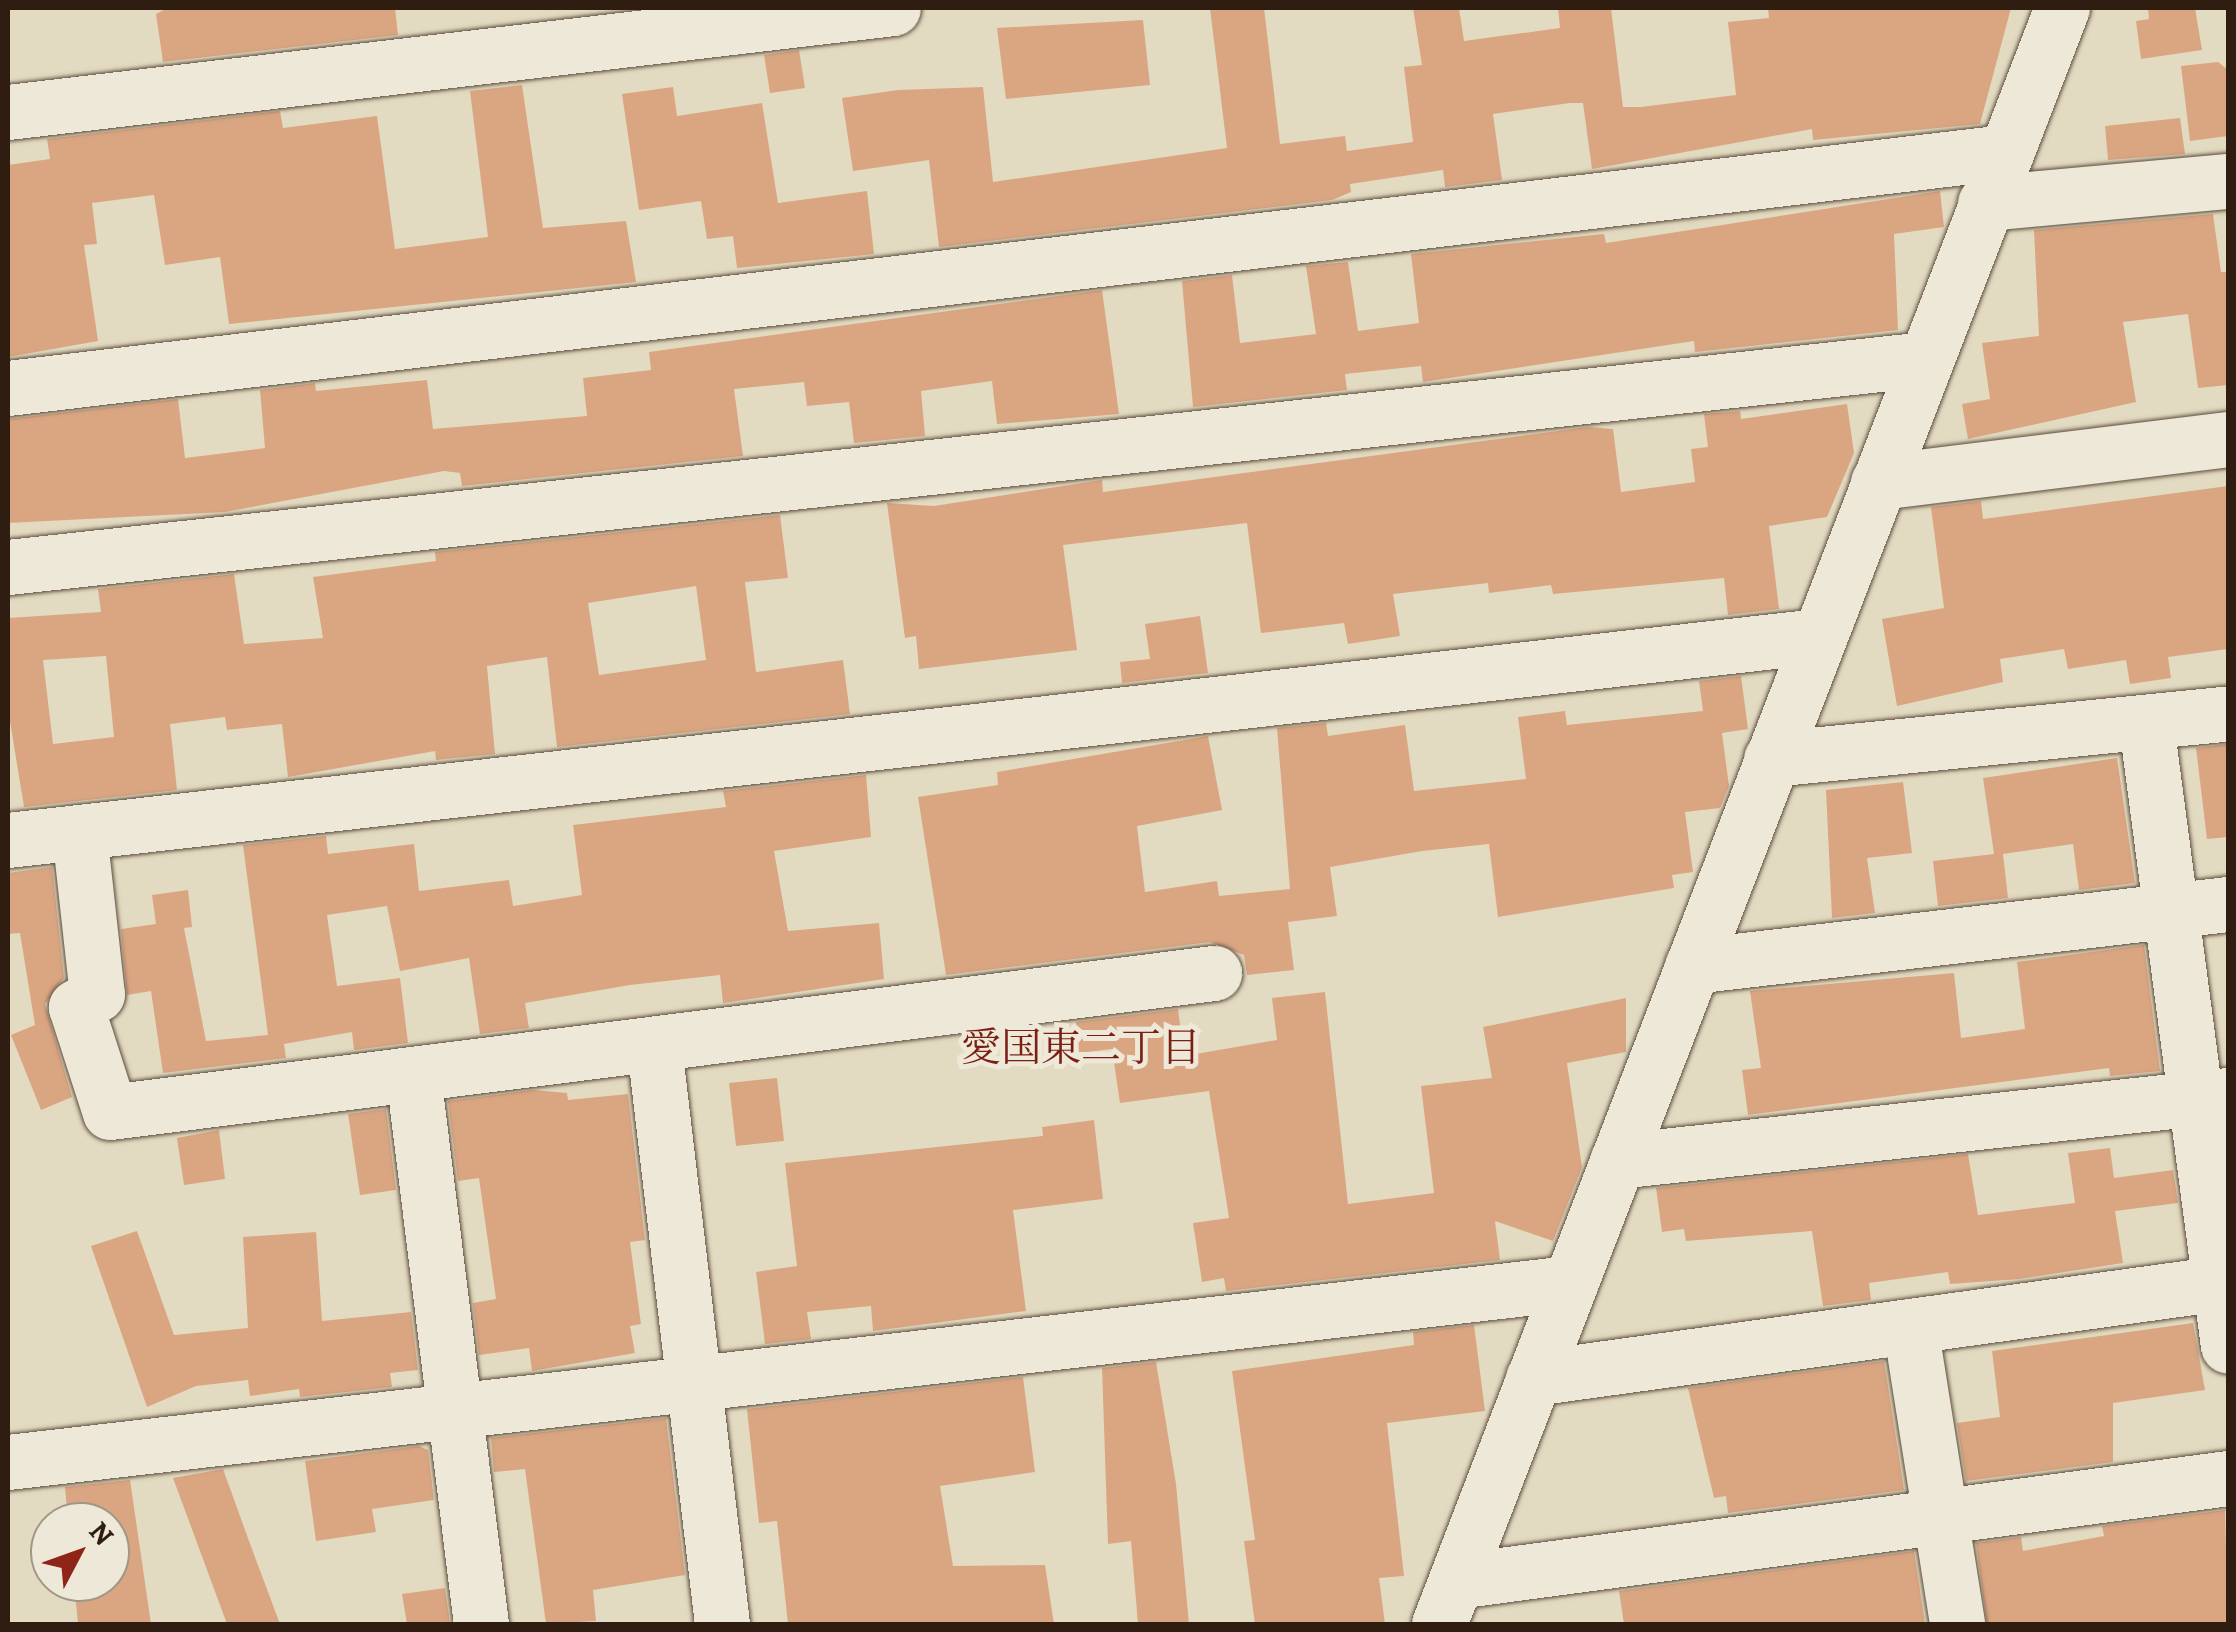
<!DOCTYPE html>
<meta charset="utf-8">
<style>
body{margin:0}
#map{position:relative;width:2236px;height:1632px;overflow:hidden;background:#e3dbc1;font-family:Alegreya,"Noto Serif JP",serif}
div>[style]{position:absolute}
.building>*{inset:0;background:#daa682}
.roads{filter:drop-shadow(0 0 2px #5d4c3d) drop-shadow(0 0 2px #5d4c3d)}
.minor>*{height:55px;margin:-27.5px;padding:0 27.5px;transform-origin:27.5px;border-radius:27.5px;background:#ede8d7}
span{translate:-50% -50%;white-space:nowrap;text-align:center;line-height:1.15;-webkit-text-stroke:10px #ede8d7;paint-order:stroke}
.neighbourhood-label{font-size:40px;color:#7a1f14}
.frame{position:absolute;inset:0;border:10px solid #301d11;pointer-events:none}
.north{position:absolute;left:30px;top:1502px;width:100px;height:100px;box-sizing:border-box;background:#ede8d7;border:2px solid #a19788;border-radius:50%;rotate:49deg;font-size:28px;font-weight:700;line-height:40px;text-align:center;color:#301d11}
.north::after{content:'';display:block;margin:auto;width:35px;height:45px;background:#8f2418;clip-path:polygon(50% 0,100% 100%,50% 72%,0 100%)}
</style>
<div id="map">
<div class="building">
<div style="clip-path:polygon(167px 8px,395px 8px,398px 35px,163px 62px,156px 14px)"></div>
<div style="clip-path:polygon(1210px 8px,1264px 8px,1280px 144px,1345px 136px,1347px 151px,1413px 142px,1404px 67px,1422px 65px,1413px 8px,1459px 8px,1464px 41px,1560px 28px,1558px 8px,1611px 8px,1623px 107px,1641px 107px,1736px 95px,1728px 22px,1769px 18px,1768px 8px,2011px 8px,1980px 124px,1813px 140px,1812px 129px,1592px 169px,1583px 103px,1570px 103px,1493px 114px,1502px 180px,1445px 187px,1443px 170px,1350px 184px,1351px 192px,1332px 200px,939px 247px,929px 160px,853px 171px,842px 98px,898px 90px,983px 87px,993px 182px,1227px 148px)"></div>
<div style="clip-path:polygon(2148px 8px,2195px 8px,2202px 50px,2141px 59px,2136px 21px,2149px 19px)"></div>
<div style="clip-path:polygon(1143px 20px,1150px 85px,1006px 99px,997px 28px)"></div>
<div style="clip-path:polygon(799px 50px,805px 88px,770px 93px,764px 55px)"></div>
<div style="clip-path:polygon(2218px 62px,2228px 70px,2228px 136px,2190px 141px,2181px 66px)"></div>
<div style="clip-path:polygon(522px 85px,543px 228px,626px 221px,636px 282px,229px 324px,220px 257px,165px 265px,154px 195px,92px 203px,97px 244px,84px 245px,98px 341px,8px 357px,8px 165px,50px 159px,47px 139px,280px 111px,283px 128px,377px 116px,395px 249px,488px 237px,470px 91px)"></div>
<div style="clip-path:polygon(673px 87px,677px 116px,762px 103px,778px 203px,867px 191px,874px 254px,737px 268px,733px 236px,707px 239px,701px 201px,639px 210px,622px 94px)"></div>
<div style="clip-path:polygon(2180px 118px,2185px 154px,2108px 160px,2105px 126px)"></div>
<div style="clip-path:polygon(1940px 191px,1944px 227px,1894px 234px,1898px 330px,1695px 352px,1694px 341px,1423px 382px,1421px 366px,1345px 374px,1347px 390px,1193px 407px,1182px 281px,1232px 275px,1240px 343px,1316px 334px,1306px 266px,1348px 262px,1358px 331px,1419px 323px,1411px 254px,1604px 234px,1606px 243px)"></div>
<div style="clip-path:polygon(2213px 214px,2221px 272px,2228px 272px,2228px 385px,2198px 388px,2188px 314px,2123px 322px,2136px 402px,1968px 439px,1962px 404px,1990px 399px,1982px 343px,2039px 336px,2034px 230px)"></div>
<div style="clip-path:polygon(1102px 290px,1119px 414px,997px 424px,992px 381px,921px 391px,925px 436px,854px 443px,849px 402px,807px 406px,804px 382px,734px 389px,743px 456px,462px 486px,460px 473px,444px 471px,225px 512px,8px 523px,8px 419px,178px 399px,185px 458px,265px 448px,260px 390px,315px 383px,316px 391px,427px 380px,433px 429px,587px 416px,583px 378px,651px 370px,649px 352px)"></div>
<div style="clip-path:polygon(1847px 404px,1854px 453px,1827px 517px,1769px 526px,1779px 609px,1728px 615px,1724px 578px,1553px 594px,1551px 585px,1489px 593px,1488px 583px,1393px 594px,1400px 636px,1348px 644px,1344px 623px,1261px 633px,1247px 523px,1063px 545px,1077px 650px,919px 669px,916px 636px,905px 638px,887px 503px,934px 506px,1102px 480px,1103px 492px,1588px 427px,1613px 429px,1621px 492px,1695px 482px,1691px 449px,1708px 447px,1704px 414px,1740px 411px,1741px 419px)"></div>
<div style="clip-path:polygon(2228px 486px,2228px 649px,2168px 657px,2171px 678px,2130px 684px,2126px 660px,2068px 669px,2064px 649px,2000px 659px,2003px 682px,1897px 706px,1882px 619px,1944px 608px,1931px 507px,1981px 501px,1983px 519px)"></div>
<div style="clip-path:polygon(evenodd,780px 515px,788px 578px,745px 582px,756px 672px,843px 660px,850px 714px,557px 747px,547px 657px,487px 666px,495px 754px,436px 760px,435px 751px,288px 777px,282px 724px,227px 730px,225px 717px,170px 724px,177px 790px,24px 807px,8px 709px,8px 618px,101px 612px,98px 589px,234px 574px,244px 644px,323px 638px,313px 577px,436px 561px,435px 552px,780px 515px,696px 586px,706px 660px,599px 675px,588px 603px,696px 586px,780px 515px,106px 656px,114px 737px,53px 744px,43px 660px,106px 656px)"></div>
<div style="clip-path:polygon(1200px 616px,1208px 673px,1122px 683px,1120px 662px,1150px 659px,1145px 624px)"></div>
<div style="clip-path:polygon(1741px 676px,1748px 729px,1722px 733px,1729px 786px,1720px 808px,1685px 812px,1693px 872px,1672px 875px,1674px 888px,1498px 917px,1489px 844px,1422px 851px,1330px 867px,1337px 916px,1288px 922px,1294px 970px,1247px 975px,1244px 955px,1210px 942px,946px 975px,918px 797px,998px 785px,997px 772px,1208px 736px,1222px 810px,1137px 826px,1145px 892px,1217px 881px,1219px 896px,1290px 889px,1277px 728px,1326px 723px,1328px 736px,1405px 725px,1414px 791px,1526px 779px,1518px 717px,1565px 711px,1567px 725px,1703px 711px,1699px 681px)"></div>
<div style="clip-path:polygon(2228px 744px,2228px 837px,2207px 839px,2196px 748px)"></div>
<div style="clip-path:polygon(2117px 758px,2135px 883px,2079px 890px,2073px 844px,2003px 854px,2008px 898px,1938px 906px,1933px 861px,1994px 854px,1983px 778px)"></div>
<div style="clip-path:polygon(866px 775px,871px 837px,774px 851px,788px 931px,879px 923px,884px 979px,723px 1003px,720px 975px,630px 985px,525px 1003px,529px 1028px,480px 1034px,469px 958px,400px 971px,387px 906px,327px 915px,337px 986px,400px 978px,408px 1043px,354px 1050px,352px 1032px,284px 1044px,286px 1058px,163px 1073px,151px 991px,127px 995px,121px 929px,156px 924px,152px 895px,188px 890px,192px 927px,184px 928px,206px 1041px,268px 1035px,243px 845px,326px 836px,328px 854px,414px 844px,419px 891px,509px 880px,513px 906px,582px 895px,573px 825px,726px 807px,723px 791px)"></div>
<div style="clip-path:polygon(1903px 782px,1912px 853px,1867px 858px,1875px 913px,1832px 918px,1826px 790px)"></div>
<div style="clip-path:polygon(52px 867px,64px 978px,45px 1004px,72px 1097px,41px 1110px,11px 1035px,35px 1025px,20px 933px,8px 934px,8px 873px)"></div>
<div style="clip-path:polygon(2144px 945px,2160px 1071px,2110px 1076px,2109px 1068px,1748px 1115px,1742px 1070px,1761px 1068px,1750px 991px,1954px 973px,1961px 1038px,2025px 1029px,2017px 962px)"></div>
<div style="clip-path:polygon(1325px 992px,1348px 1204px,1434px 1193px,1421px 1086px,1492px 1078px,1483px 1027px,1626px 998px,1626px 1052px,1567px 1063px,1582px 1167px,1553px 1241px,1495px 1221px,1500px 1260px,1226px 1291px,1224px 1278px,1202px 1282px,1193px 1223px,1229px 1218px,1209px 1091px,1120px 1103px,1112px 1049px,1079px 1053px,1076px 1022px,1178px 1009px,1184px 1056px,1277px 1040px,1272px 998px)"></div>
<div style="clip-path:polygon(777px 1078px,784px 1141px,736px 1146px,729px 1083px)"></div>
<div style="clip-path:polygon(533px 1090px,567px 1093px,568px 1100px,628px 1094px,645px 1240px,630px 1242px,641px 1324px,630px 1326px,635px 1353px,532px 1371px,529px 1348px,479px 1355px,473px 1303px,496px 1299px,479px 1178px,458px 1181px,448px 1101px)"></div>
<div style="clip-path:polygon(386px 1109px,396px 1190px,360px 1195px,348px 1114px)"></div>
<div style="clip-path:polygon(1094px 1120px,1103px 1199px,1013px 1210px,1026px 1311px,873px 1331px,871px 1306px,807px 1312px,811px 1339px,765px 1344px,756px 1272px,797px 1266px,785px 1163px,1043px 1136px,1042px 1127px)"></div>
<div style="clip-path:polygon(219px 1130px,225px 1179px,184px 1185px,177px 1138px)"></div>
<div style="clip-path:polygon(2110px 1148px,2114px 1178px,2173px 1170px,2178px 1203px,2115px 1211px,2123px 1263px,2019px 1279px,1950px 1284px,1948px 1272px,1869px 1283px,1871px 1300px,1823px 1306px,1812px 1231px,1686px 1241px,1684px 1229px,1662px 1232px,1656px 1188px,1968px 1154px,1978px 1215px,2075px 1203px,2068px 1153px)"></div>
<div style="clip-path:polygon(137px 1231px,174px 1335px,248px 1328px,243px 1237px,316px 1232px,322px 1321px,411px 1312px,418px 1370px,390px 1373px,392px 1387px,300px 1397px,299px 1389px,250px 1396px,248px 1380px,196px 1386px,147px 1407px,91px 1246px)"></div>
<div style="clip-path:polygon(2193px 1323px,2205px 1390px,2113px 1403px,2113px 1462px,1966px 1481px,1957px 1423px,2000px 1417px,1992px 1351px)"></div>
<div style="clip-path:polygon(1474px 1325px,1485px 1411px,1387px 1423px,1404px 1576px,1379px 1578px,1385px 1624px,1255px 1624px,1244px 1541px,1255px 1540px,1232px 1371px,1414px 1345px,1413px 1332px)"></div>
<div style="clip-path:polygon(1884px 1361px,1904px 1490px,1728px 1513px,1726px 1496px,1714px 1498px,1688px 1388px)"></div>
<div style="clip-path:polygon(1156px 1362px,1176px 1484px,1189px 1624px,1138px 1624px,1131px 1541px,1108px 1544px,1102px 1368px)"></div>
<div style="clip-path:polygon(1023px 1377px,1035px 1472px,940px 1486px,953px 1566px,1045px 1565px,1054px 1624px,788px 1624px,777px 1521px,759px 1523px,747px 1409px)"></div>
<div style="clip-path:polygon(666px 1418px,685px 1575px,593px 1590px,596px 1621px,546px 1624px,525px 1469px,494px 1472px,491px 1438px)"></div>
<div style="clip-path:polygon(419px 1446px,428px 1450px,434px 1500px,372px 1509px,376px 1532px,316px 1541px,305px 1461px)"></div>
<div style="clip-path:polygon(223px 1469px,249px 1541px,280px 1624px,227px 1624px,173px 1478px)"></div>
<div style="clip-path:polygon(130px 1480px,151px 1624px,78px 1624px,74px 1582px,110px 1582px,110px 1522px,68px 1522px,65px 1487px)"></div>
<div style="clip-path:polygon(2225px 1510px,2228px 1624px,1987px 1624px,1976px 1543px,2021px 1537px,2023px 1551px,2104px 1536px,2102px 1526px)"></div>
<div style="clip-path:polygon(1914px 1551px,1925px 1624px,1624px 1624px,1619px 1591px)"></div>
<div style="clip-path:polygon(445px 1588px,450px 1624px,407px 1624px,402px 1594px)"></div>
</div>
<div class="roads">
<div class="minor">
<div style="left:8px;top:112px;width:891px;rotate:-6.7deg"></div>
<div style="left:1985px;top:203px;width:244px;rotate:-5.2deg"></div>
<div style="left:8px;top:388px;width:2011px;rotate:-6.74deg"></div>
<div style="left:1878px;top:482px;width:353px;rotate:-7deg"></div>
<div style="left:8px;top:567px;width:1928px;rotate:-6.19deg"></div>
<div style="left:2146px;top:724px;width:627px;rotate:82.49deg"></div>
<div style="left:1771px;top:759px;width:459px;rotate:-5.7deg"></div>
<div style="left:79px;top:832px;width:163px;rotate:83.7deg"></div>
<div style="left:97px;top:994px;width:25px;rotate:148deg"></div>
<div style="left:76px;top:1007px;width:110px;rotate:72.1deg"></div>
<div style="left:110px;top:1112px;width:1113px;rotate:-7.18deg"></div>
<div style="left:8px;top:840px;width:1821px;rotate:-6.43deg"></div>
<div style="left:1692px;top:966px;width:540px;rotate:-6.6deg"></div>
<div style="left:654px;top:1046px;width:582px;rotate:83.29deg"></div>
<div style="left:413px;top:1075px;width:553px;rotate:82.94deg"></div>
<div style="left:1617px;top:1161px;width:615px;rotate:-6.17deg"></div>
<div style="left:1910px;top:1326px;width:302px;rotate:81deg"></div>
<div style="left:1533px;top:1378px;width:702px;rotate:-7.86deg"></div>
<div style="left:8px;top:1462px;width:1572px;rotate:-6.54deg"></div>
<div style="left:1456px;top:1581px;width:779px;rotate:-7.6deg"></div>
<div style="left:1439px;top:1624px;width:1732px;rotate:-68.92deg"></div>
</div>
</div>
<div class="neighbourhood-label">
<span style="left:1081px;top:1048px">愛国東二丁目</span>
</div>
<div class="frame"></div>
<div class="north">N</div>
</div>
